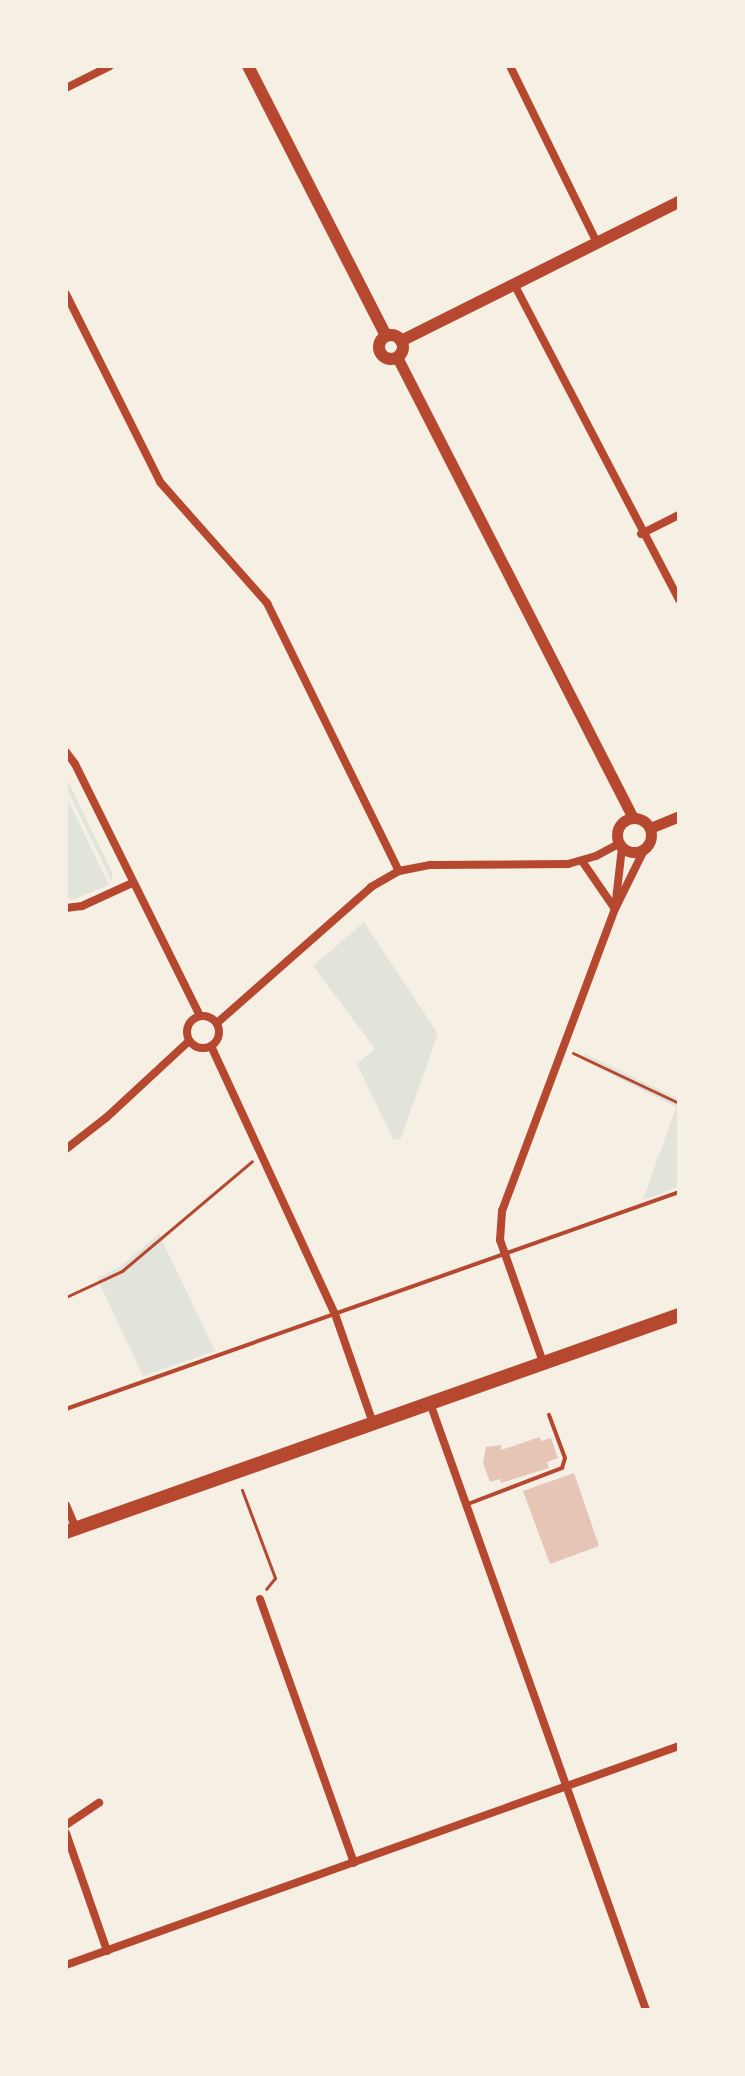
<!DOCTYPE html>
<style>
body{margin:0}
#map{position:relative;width:745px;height:2076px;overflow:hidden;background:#f6efe4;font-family:"Noto Sans",sans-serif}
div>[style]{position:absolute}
.green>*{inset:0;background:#e2e4dc}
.building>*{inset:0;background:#e6c5b7}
.path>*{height:3px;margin:-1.5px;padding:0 1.5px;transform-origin:1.5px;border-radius:1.5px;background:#b5482f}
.service>*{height:4px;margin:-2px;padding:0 2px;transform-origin:2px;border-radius:2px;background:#b5482f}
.minor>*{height:8px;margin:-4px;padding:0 4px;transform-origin:4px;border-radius:4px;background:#b5482f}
.minor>.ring{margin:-4px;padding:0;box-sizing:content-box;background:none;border:8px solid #b5482f;border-radius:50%}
.tertiary>*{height:11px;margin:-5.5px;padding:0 5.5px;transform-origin:5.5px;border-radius:5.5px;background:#b5482f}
.tertiary>.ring{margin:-5.5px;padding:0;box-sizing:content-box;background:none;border:11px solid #b5482f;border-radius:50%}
.secondary>*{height:12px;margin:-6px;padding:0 6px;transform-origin:6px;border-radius:6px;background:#b5482f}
.secondary>.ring{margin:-6px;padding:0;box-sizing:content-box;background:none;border:12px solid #b5482f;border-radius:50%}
.trunk>*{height:14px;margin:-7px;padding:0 7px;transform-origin:7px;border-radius:7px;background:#b5482f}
span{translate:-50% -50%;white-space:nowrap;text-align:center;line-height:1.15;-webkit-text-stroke:6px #f6efe4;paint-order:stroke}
.frame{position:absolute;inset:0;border:68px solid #f6efe4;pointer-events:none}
</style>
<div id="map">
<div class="green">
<div style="clip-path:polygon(66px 777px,112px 872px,112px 882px,66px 787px)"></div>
<div style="clip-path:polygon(66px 796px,109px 885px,72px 900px,66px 896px)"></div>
<div style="clip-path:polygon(364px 922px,438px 1034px,400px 1140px,393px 1139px,357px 1064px,375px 1049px,313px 966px)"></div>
<div style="clip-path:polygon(585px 1054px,677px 1098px,679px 1095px,679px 1187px,643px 1200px,676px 1107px,582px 1060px)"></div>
<div style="clip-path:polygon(159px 1234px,215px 1351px,143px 1376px,97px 1278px,121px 1266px)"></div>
</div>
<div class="building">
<div style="clip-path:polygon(540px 1437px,541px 1441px,551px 1438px,558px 1458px,547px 1462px,549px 1468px,501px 1483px,500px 1479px,490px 1482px,483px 1463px,486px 1447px,501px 1445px,501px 1450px)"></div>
<div style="clip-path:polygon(574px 1473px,599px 1546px,550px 1564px,523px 1491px)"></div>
</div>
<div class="path">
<div style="left:573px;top:1053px;width:117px;rotate:25.3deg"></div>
<div style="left:66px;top:1297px;width:62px;rotate:-24.9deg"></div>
<div style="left:122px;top:1271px;width:170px;rotate:-40.2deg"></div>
<div style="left:242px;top:1490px;width:94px;rotate:69.4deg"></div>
<div style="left:275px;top:1578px;width:14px;rotate:129deg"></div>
</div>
<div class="service">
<div style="left:66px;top:1409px;width:650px;rotate:-19.49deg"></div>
<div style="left:468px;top:1504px;width:101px;rotate:-21deg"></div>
<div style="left:562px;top:1468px;width:10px;rotate:-73deg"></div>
<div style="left:565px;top:1458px;width:46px;rotate:-110.4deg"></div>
</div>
<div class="minor">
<div style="left:510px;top:66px;width:197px;rotate:63.8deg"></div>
<div style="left:66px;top:88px;width:49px;rotate:-26.6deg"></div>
<div style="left:514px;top:284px;width:356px;rotate:62.4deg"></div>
<div style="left:66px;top:294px;width:210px;rotate:63.4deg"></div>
<div style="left:160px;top:482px;width:162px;rotate:48.5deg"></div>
<div style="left:267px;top:603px;width:299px;rotate:63.8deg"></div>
<div style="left:641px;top:534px;width:42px;rotate:-26.6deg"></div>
<div style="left:66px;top:752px;width:15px;rotate:53deg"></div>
<div style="left:75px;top:764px;width:281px;rotate:63.6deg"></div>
<div style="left:582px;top:861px;width:58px;rotate:55.5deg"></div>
<div style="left:616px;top:900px;width:53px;rotate:-83.5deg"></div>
<div style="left:66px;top:908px;width:16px;rotate:-7deg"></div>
<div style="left:82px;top:906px;width:55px;rotate:-24.7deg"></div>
<div class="ring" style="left:187px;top:1016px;width:24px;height:24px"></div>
<div style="left:217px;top:1023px;width:205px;rotate:-41.4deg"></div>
<div style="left:371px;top:887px;width:32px;rotate:-30deg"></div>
<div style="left:399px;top:871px;width:32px;rotate:-11deg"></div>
<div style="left:430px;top:865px;width:138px;rotate:-0.4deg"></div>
<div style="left:568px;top:864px;width:29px;rotate:-16deg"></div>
<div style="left:596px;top:856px;width:27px;rotate:-28deg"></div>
<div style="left:211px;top:1046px;width:295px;rotate:65.2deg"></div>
<div style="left:335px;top:1314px;width:115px;rotate:70.8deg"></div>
<div style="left:66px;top:1149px;width:52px;rotate:-38deg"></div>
<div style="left:107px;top:1117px;width:112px;rotate:-42.8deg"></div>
<div style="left:543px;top:1362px;width:129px;rotate:-109.4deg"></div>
<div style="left:500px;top:1240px;width:29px;rotate:-86deg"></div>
<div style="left:502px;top:1211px;width:322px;rotate:-69.5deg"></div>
<div style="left:615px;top:909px;width:68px;rotate:-63.8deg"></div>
<div style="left:430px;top:1403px;width:644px;rotate:70.41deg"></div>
<div style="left:66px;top:1505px;width:26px;rotate:67deg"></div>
<div style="left:260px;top:1599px;width:280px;rotate:70.4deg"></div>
<div style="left:66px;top:1825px;width:40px;rotate:-34deg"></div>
<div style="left:66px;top:1833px;width:125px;rotate:70.8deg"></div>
<div style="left:66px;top:1965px;width:651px;rotate:-19.66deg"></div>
</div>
<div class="tertiary">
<div style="left:397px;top:357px;width:518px;rotate:62.89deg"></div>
<div class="ring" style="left:617px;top:818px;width:23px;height:23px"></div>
<div style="left:650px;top:828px;width:31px;rotate:-22deg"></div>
</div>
<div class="secondary">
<div style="left:248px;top:66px;width:303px;rotate:62.9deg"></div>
<div class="ring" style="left:379px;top:335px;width:12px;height:12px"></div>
<div style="left:401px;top:341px;width:311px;rotate:-26.6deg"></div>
</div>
<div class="trunk">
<div style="left:66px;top:1532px;width:650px;rotate:-19.49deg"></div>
</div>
<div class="frame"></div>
</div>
